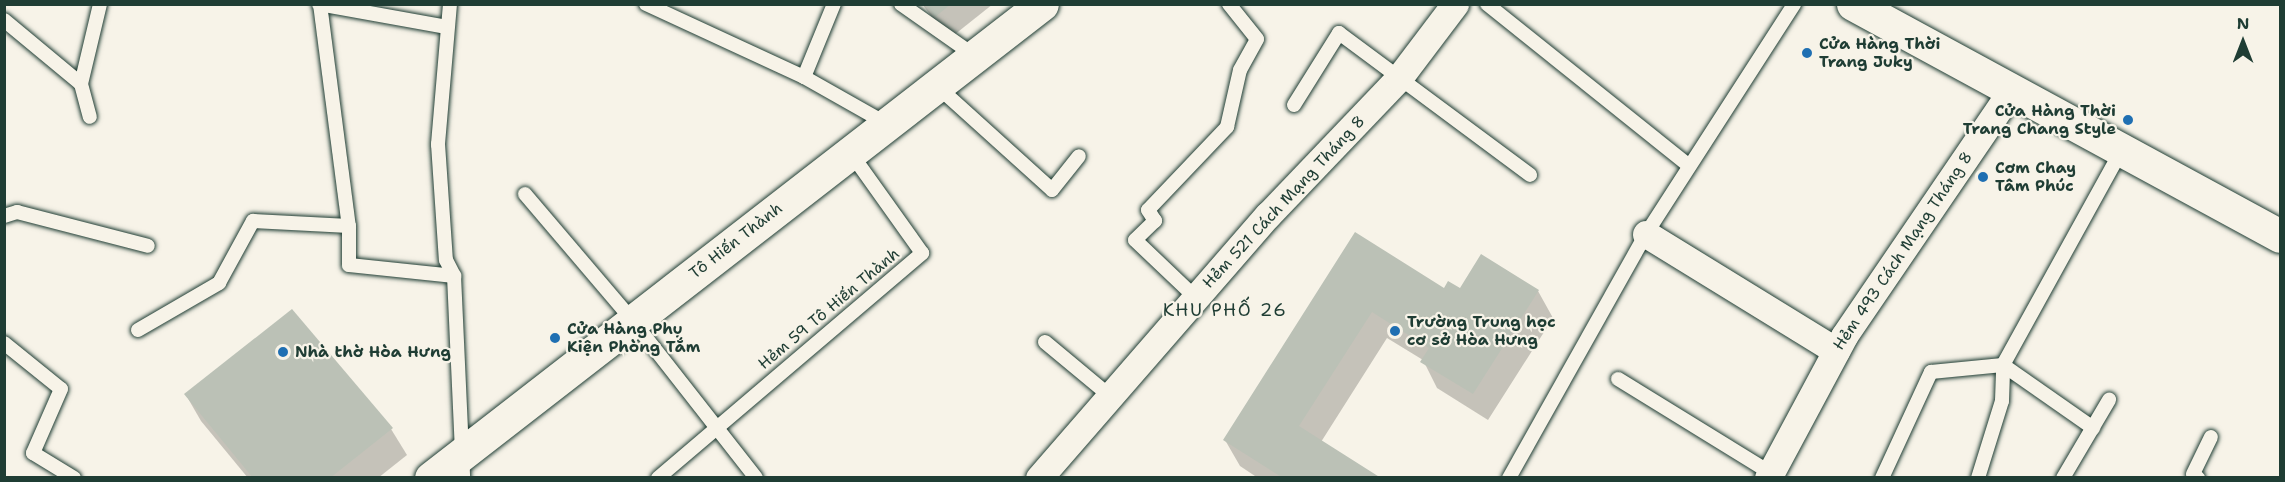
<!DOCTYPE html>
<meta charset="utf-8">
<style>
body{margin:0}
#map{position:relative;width:2285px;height:482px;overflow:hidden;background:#f7f3e8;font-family:"Shantell Sans",sans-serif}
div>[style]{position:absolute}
.shadow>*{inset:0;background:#0003}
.building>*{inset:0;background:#bbc1b6}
.roads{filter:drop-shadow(0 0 2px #1f3d34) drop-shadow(0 0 2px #1f3d34)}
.lane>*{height:14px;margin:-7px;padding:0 7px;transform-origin:7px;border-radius:7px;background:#f7f3e8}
.street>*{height:27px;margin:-13.5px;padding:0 13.5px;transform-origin:13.5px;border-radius:13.5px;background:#f7f3e8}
.secondary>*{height:33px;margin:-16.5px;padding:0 16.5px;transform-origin:16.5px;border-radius:16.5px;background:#f7f3e8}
.primary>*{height:33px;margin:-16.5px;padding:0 16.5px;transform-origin:16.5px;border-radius:16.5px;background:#f7f3e8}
.dots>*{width:16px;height:16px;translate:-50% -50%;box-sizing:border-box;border:3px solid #f7f3e8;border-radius:50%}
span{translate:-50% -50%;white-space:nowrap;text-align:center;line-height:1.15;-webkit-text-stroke:4.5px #f7f3e8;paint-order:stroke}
.poi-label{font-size:16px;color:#1f3d34;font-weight:700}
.left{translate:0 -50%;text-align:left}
.right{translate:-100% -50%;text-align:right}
.street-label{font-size:16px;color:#1f3d34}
.neighbourhood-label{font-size:18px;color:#1f3d34;letter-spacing:1.5px}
.frame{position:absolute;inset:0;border:6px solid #1f3d34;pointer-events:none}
.north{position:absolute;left:2213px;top:12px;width:60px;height:60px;-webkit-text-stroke:4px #f7f3e8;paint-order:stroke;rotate:0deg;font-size:16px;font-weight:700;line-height:24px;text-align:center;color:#1f3d34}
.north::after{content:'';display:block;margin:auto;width:21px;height:27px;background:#1f3d34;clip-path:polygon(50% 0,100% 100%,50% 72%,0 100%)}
</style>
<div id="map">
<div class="shadow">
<div style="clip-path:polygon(922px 4px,993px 4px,949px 39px)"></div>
<div style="clip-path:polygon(1356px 234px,1445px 290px,1538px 291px,1553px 318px,1488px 420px,1437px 388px,1423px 360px,1387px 338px,1321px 442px,1378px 478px,1258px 478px,1240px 466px,1225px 440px)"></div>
<div style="clip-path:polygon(186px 395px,391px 429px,407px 455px,378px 478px,248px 478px,201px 421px)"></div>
</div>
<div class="building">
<div style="clip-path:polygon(925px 4px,951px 4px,935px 17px)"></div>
<div style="clip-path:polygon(1355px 232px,1444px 288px,1448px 281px,1460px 288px,1481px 254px,1539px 290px,1473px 394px,1420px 362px,1429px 348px,1372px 312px,1299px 426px,1381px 478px,1283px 478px,1223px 440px)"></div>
<div style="clip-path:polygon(292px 309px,393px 428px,330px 478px,253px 478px,184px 394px)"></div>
</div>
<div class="roads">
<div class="lane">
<div style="left:319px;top:4px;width:130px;rotate:10.2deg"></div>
<div style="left:320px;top:4px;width:224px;rotate:82.6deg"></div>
<div style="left:450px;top:4px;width:141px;rotate:94.9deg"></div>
<div style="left:438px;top:144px;width:116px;rotate:86.1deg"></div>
<div style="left:446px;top:260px;width:18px;rotate:63deg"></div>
<div style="left:454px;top:276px;width:202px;rotate:87.4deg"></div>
<div style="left:646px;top:4px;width:174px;rotate:24.8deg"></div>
<div style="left:804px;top:77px;width:95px;rotate:29.5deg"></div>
<div style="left:901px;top:4px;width:90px;rotate:35.1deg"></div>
<div style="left:1487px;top:4px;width:259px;rotate:38.7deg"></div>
<div style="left:4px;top:20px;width:100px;rotate:39.7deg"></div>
<div style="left:81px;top:84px;width:34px;rotate:75deg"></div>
<div style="left:804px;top:77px;width:79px;rotate:-67.7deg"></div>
<div style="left:81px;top:84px;width:82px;rotate:-76.6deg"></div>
<div style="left:937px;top:86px;width:155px;rotate:42.1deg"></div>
<div style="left:1052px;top:190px;width:43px;rotate:-51.5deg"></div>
<div style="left:1294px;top:105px;width:85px;rotate:-58deg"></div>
<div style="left:1339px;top:33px;width:238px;rotate:36.6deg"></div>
<div style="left:525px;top:194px;width:167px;rotate:49.6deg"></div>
<div style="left:633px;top:321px;width:199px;rotate:51.9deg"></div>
<div style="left:4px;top:216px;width:14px;rotate:-17deg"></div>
<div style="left:17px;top:212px;width:135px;rotate:14.5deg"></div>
<div style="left:1196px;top:298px;width:84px;rotate:-136.4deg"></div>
<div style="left:1135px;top:240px;width:28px;rotate:-44deg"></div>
<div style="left:1155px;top:221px;width:13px;rotate:-122deg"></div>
<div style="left:1148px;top:210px;width:115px;rotate:-46.4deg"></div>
<div style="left:1227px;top:127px;width:58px;rotate:-77.2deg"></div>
<div style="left:1240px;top:70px;width:35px;rotate:-61deg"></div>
<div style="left:1257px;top:39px;width:45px;rotate:-128.7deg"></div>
<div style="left:138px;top:330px;width:94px;rotate:-30.1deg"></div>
<div style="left:219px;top:283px;width:71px;rotate:-61.3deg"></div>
<div style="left:253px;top:221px;width:96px;rotate:3deg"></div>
<div style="left:349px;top:226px;width:39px;rotate:90deg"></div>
<div style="left:349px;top:265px;width:106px;rotate:6deg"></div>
<div style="left:1045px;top:342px;width:85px;rotate:39.7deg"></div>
<div style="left:4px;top:343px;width:73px;rotate:38.9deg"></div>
<div style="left:61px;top:389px;width:70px;rotate:113.6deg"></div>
<div style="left:33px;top:453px;width:48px;rotate:31.4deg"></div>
<div style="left:2003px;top:365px;width:110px;rotate:35deg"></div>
<div style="left:1618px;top:379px;width:180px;rotate:31.6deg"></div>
<div style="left:658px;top:478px;width:347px;rotate:-40.4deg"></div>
<div style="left:922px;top:253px;width:124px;rotate:-125.5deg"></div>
<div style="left:1509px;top:478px;width:280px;rotate:-60.7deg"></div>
<div style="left:1646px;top:234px;width:274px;rotate:-57.2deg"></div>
<div style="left:1882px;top:478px;width:117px;rotate:-65.2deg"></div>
<div style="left:1931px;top:372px;width:72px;rotate:-5.6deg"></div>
<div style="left:1978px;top:478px;width:81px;rotate:-72.7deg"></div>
<div style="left:2002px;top:401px;width:36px;rotate:-88deg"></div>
<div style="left:2003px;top:365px;width:244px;rotate:-61.1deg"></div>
<div style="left:2063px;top:478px;width:91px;rotate:-59.5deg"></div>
<div style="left:2198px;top:478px;width:6px;rotate:-141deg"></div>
<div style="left:2193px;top:474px;width:41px;rotate:-64.1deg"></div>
</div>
<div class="street">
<div style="left:1646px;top:234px;width:223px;rotate:31.6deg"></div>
<div style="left:1039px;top:478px;width:349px;rotate:-49deg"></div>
<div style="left:1268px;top:215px;width:190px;rotate:-46.3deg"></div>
<div style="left:1399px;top:78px;width:93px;rotate:-52.9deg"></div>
<div style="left:1768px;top:478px;width:161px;rotate:-61.8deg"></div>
<div style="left:1844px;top:336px;width:297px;rotate:-55.7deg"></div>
</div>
<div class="secondary">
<div style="left:431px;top:478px;width:773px;rotate:-37.8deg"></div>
</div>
<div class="primary">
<div style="left:1853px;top:4px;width:486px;rotate:28.5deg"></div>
</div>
</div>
<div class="dots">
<div style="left:1807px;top:53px;background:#1f6fb2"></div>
<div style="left:2128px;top:120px;background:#1f6fb2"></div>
<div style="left:1983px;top:177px;background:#1f6fb2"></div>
<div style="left:1395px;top:331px;background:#1f6fb2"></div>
<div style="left:555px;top:338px;background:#1f6fb2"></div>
<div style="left:283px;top:352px;background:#1f6fb2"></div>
</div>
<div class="poi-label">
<span class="left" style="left:1819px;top:53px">Cửa Hàng Thời<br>Trang Juky</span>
<span class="right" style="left:2116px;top:120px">Cửa Hàng Thời<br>Trang Chang Style</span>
<span class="left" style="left:1995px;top:177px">Cơm Chay<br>Tâm Phúc</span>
<span class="left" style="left:1407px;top:331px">Trường Trung học<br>cơ sở Hòa Hưng</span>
<span class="left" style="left:567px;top:338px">Cửa Hàng Phụ<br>Kiện Phòng Tắm</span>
<span class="left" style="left:295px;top:352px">Nhà thờ Hòa Hưng</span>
</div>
<div class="street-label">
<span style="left:1284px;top:202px;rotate:-47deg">Hẻm 521 Cách Mạng Tháng 8</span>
<span style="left:736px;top:241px;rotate:-38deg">Tô Hiến Thành</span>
<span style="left:1903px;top:251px;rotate:-56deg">Hẻm 493 Cách Mạng Tháng 8</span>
<span style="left:829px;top:309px;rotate:-40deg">Hẻm 59 Tô Hiến Thành</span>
</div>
<div class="neighbourhood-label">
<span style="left:1225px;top:310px">KHU PHỐ 26</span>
</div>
<div class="frame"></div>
<div class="north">N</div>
</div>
